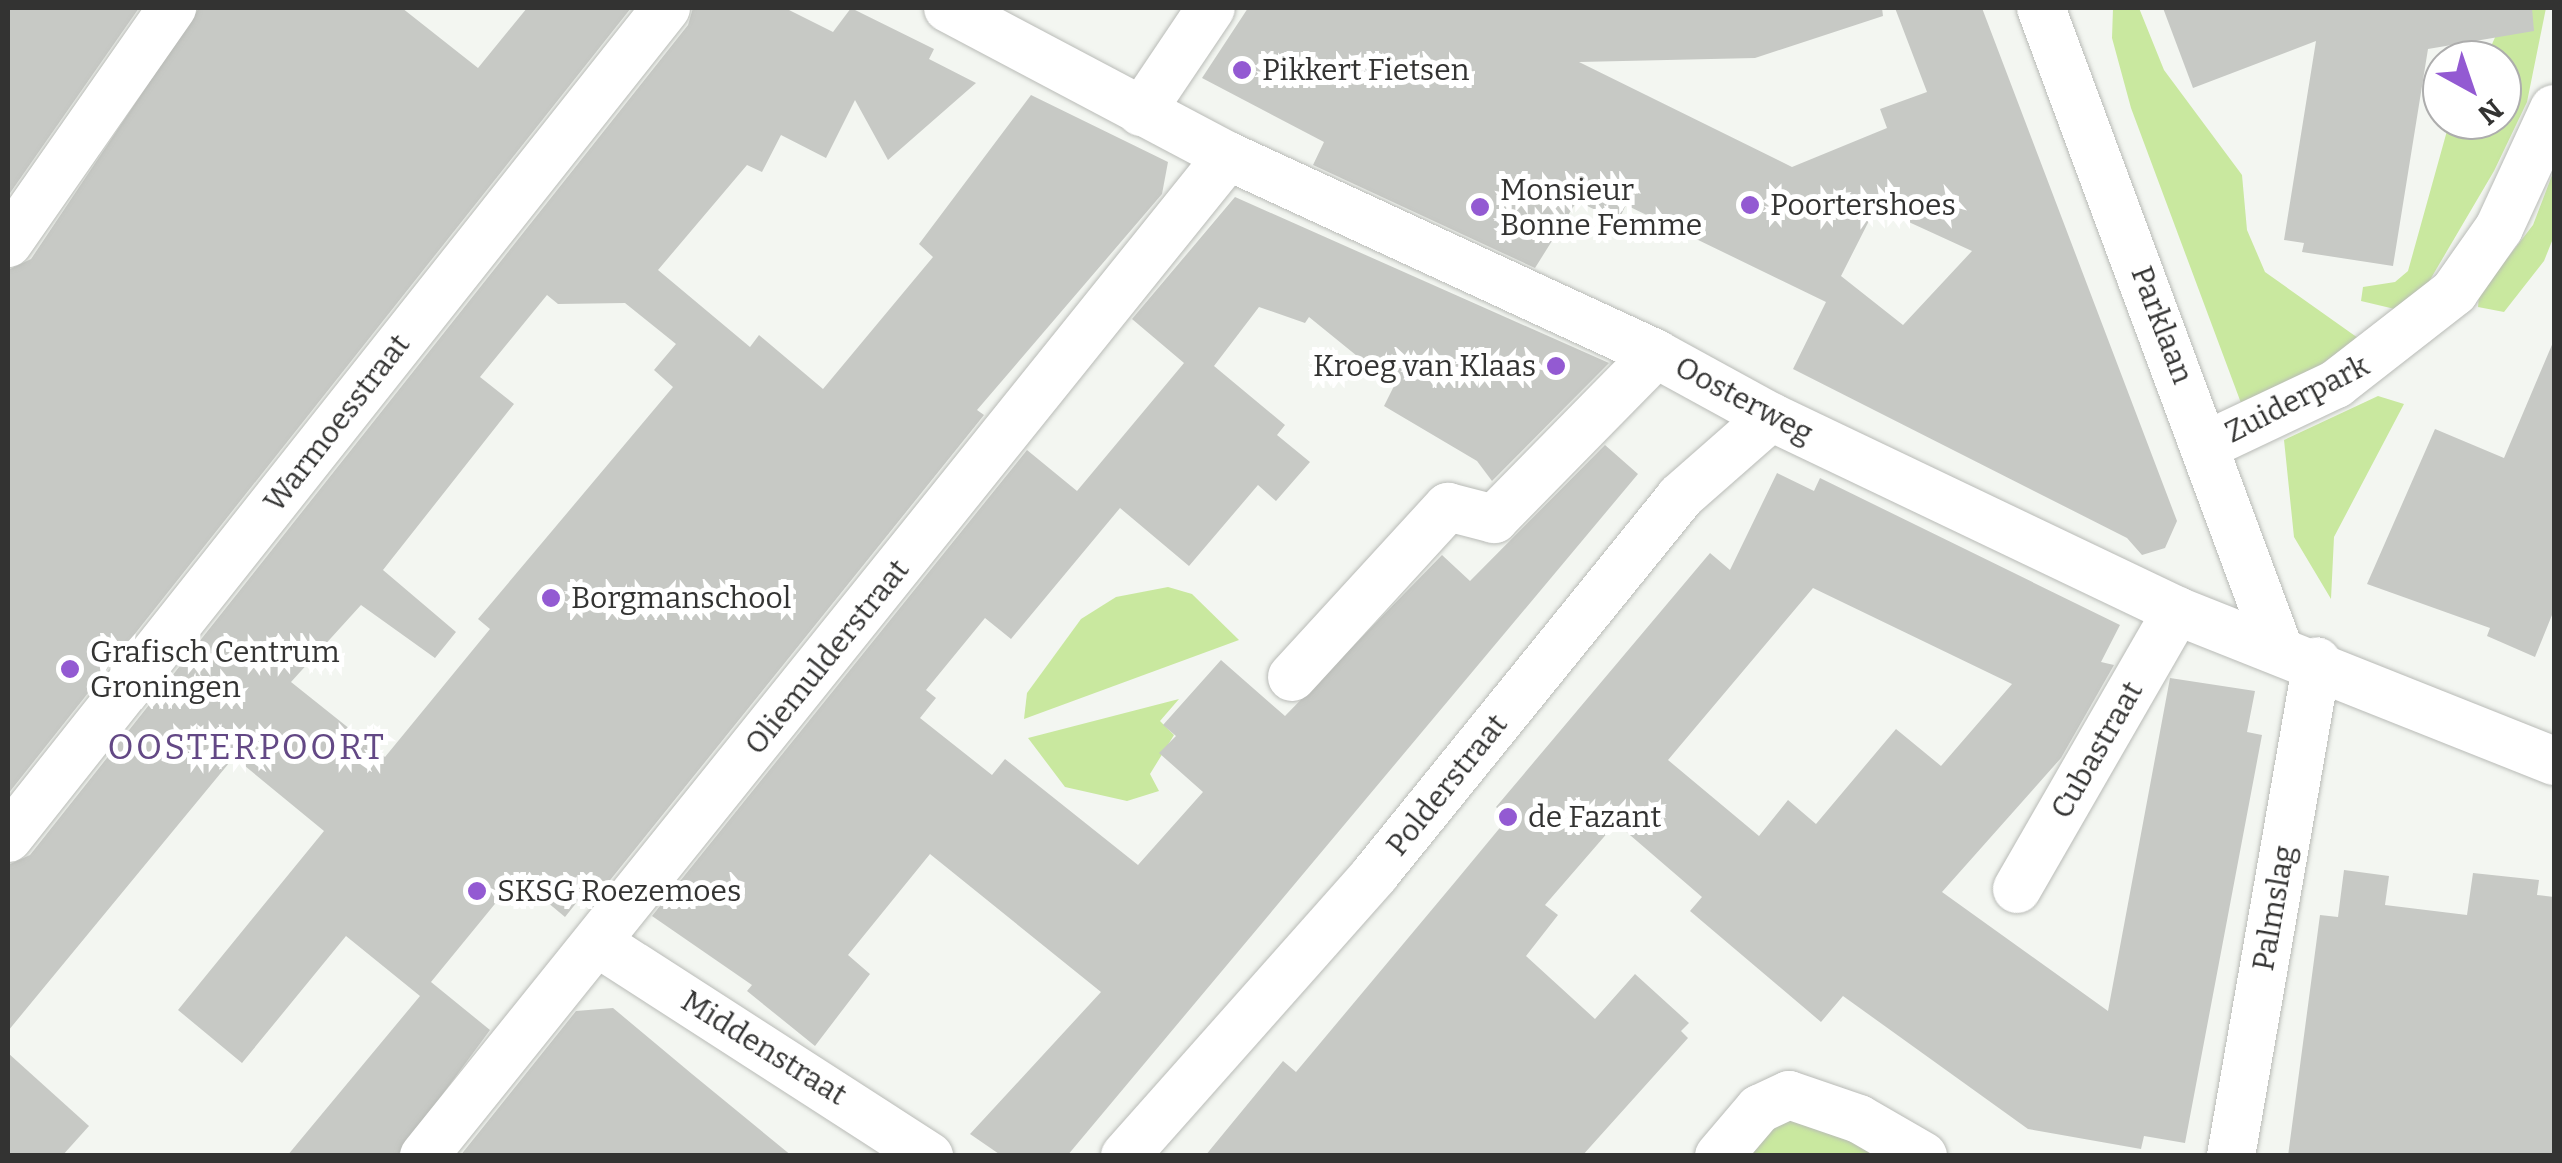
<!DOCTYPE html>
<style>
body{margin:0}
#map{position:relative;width:2562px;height:1163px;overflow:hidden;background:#f3f6f1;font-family:Bitter,serif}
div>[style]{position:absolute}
.green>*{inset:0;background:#c9e89f}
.building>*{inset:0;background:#c7c9c5}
.roads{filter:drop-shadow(0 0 2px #b9bbb7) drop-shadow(0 0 2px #b9bbb7)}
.minor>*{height:48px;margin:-24px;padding:0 24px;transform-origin:24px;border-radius:24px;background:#fff}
.dots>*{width:28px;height:28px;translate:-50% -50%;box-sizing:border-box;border:5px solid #fff;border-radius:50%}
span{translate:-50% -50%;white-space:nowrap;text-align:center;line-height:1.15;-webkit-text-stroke:10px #fff;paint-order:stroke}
.poi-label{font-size:30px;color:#333332}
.left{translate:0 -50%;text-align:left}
.right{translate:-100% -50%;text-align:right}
.street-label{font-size:30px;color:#333332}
.quarter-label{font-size:35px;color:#634885;letter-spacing:2.5px}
.frame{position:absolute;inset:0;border:10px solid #333332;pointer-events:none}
.north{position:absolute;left:2422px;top:40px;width:100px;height:100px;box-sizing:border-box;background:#fff;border:2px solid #adadad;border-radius:50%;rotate:140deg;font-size:28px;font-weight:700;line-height:40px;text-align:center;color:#333332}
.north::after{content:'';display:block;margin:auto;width:35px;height:45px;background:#935ad2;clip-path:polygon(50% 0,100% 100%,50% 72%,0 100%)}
</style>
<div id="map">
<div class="green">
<div style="clip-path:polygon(2113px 8px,2139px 8px,2164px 70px,2242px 175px,2247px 230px,2265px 272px,2358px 338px,2301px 379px,2241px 403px,2131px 108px,2112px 38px)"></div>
<div style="clip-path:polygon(2508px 8px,2546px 8px,2527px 102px,2494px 171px,2427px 285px,2399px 310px,2361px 301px,2363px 287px,2395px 282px,2408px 271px,2450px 120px,2502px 120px,2502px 60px,2485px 60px)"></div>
<div style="clip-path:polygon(2554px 170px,2554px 236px,2544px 261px,2504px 312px,2478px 307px,2479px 295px,2533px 225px)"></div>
<div style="clip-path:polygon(2378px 396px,2404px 404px,2334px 537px,2331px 599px,2294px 537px,2284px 440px)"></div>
<div style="clip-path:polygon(1168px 587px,1192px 594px,1239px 640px,1024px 719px,1027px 693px,1081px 619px,1116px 597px)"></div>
<div style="clip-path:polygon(1179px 699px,1160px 721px,1174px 735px,1150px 774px,1159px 791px,1127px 801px,1065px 787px,1028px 738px)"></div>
<div style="clip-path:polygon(1783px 1079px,1899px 1156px,1719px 1156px)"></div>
</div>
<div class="building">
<div style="clip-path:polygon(8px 8px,139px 8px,8px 196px)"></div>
<div style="clip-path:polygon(199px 8px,402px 8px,478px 68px,527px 8px,631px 8px,8px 794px,8px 270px,31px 259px)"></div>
<div style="clip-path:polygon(evenodd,693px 8px,785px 8px,833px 32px,851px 8px,934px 49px,929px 59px,976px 83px,888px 160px,855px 100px,826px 158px,781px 135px,762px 172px,747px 165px,658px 270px,750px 347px,759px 335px,823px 389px,933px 257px,919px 244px,1031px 95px,1168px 162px,1162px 194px,977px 410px,984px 415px,607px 884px,597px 877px,565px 917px,517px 877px,431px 982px,490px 1030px,397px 1156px,287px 1156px,420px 996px,346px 936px,242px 1063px,178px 1010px,324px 831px,234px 757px,8px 1031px,8px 865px,30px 855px,688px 25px,693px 8px,547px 295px,558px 304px,625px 303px,676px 344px,654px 370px,673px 387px,478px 619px,490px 629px,385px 757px,291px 682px,361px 605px,435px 658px,456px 632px,383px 570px,514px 404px,480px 377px,547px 295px)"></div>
<div style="clip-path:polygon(evenodd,1248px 8px,1882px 8px,1883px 16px,1755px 58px,1579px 62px,1792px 167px,1887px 128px,1880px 109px,1927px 92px,1895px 8px,1982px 8px,2177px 521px,2165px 548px,2142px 555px,2127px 538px,1793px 369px,1826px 302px,1626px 205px,1618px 221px,1577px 201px,1535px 268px,1313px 165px,1324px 142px,1202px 78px,1248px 8px,1876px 207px,1972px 251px,1903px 325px,1841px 276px,1876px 207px)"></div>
<div style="clip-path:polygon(2163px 8px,2532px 8px,2534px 31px,2428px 49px,2393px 266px,2302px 252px,2304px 243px,2284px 240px,2316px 41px,2193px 88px)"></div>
<div style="clip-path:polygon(1235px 197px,1609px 363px,1492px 481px,1477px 461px,1384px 406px,1394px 386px,1309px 317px,1305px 323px,1259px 307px,1214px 366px,1285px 425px,1277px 435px,1310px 462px,1276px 501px,1258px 485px,1189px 566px,1120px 508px,1011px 639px,985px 618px,926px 690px,936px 698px,920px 718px,992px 775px,1005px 759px,1138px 865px,1203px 792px,1159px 753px,1176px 736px,1163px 725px,1221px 660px,1285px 716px,1442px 555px,1470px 581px,1605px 445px,1638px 474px,1067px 1156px,1002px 1156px,970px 1134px,1101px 992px,930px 854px,848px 955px,870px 974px,815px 1046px,747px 991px,752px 985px,652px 916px,1027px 450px,1077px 491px,1184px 363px,1132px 319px)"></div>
<div style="clip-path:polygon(2554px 340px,2554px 610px,2535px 657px,2487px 636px,2490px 628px,2367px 584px,2435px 429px,2504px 458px)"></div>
<div style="clip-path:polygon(evenodd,1777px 473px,1814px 491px,1820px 478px,2120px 625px,2101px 662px,2114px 665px,2061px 758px,1942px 892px,2108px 1011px,2170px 678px,2255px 691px,2247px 732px,2262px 735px,2185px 1143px,2144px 1136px,2141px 1149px,2028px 1129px,1843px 996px,1821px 1022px,1690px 911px,1702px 897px,1616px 823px,1545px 905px,1558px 915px,1526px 956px,1595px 1019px,1635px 974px,1689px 1023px,1681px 1031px,1688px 1038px,1582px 1156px,1205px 1156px,1283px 1061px,1296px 1072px,1455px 882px,1508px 818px,1496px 807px,1710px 553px,1730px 570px,1777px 473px,1813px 588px,2012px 684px,1941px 766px,1896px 729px,1816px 824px,1788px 800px,1759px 836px,1668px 760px,1813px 588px)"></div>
<div style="clip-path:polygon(2344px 870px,2389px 876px,2385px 905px,2467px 915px,2473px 873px,2539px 880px,2537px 895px,2554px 897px,2554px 1156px,2288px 1156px,2320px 915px,2338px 917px)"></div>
<div style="clip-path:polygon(613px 1008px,692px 1074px,792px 1156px,460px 1156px,576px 1011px)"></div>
<div style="clip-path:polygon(8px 1053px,89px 1126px,62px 1156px,8px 1156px)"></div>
</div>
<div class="roads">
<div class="minor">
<div style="left:948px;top:8px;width:317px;rotate:27.9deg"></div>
<div style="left:1228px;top:156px;width:472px;rotate:24.8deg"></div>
<div style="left:1656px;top:354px;width:131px;rotate:28.7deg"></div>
<div style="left:1771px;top:417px;width:450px;rotate:25.5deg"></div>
<div style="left:2177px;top:611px;width:406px;rotate:21.7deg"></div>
<div style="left:2041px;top:8px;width:678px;rotate:69.64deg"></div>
<div style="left:1141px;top:112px;width:125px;rotate:-56.1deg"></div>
<div style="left:8px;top:243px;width:287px;rotate:-55.1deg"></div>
<div style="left:2207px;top:445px;width:143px;rotate:-25.3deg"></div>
<div style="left:2336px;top:384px;width:150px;rotate:-37.9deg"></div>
<div style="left:2454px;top:292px;width:78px;rotate:-54.9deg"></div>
<div style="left:2499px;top:228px;width:131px;rotate:-65.2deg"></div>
<div style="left:1292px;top:677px;width:231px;rotate:-47.5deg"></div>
<div style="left:1448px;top:507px;width:48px;rotate:14.6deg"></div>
<div style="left:1494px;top:519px;width:231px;rotate:-45.5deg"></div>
<div style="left:8px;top:838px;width:1059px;rotate:-51.59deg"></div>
<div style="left:2017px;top:889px;width:321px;rotate:-60.1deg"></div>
<div style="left:598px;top:943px;width:394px;rotate:32.8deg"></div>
<div style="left:424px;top:1156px;width:1283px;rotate:-51.2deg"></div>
<div style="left:1125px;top:1156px;width:377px;rotate:-48.4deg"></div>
<div style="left:1375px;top:874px;width:485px;rotate:-51deg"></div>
<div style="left:1680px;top:497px;width:121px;rotate:-41.3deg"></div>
<div style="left:1719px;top:1156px;width:62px;rotate:-49.6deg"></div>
<div style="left:1759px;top:1109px;width:33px;rotate:-25deg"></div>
<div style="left:1789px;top:1095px;width:74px;rotate:18.9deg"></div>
<div style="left:1859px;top:1119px;width:74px;rotate:30deg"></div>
<div style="left:2231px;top:1156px;width:502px;rotate:-80.14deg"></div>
</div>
</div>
<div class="dots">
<div style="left:1242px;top:70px;background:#935ad2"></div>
<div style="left:1750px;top:205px;background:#935ad2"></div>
<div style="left:1480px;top:207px;background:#935ad2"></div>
<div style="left:1556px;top:366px;background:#935ad2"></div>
<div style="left:551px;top:598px;background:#935ad2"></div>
<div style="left:70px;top:669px;background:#935ad2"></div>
<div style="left:1508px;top:817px;background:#935ad2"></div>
<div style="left:477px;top:891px;background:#935ad2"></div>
</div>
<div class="poi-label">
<span class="left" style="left:1262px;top:70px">Pikkert Fietsen</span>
<span class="left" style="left:1500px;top:207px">Monsieur<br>Bonne Femme</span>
<span class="left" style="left:1770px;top:205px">Poortershoes</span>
<span class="right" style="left:1536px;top:366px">Kroeg van Klaas</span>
<span class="left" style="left:571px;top:598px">Borgmanschool</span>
<span class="left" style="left:90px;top:669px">Grafisch Centrum<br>Groningen</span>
<span class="left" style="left:1528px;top:817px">de Fazant</span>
<span class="left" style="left:497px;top:891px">SKSG Roezemoes</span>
</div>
<div class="street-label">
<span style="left:2162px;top:325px;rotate:69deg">Parklaan</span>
<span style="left:2297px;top:399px;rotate:-27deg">Zuiderpark</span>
<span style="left:1744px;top:400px;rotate:28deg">Oosterweg</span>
<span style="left:337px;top:423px;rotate:-52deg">Warmoesstraat</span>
<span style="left:827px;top:657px;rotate:-51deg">Oliemulderstraat</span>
<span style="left:2097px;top:750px;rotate:-60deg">Cubastraat</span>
<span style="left:1447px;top:785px;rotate:-51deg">Polderstraat</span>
<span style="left:2274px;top:908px;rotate:-80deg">Palmslag</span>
<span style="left:764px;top:1048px;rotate:32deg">Middenstraat</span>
</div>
<div class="quarter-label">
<span style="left:247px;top:747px">OOSTERPOORT</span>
</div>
<div class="frame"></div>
<div class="north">N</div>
</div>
